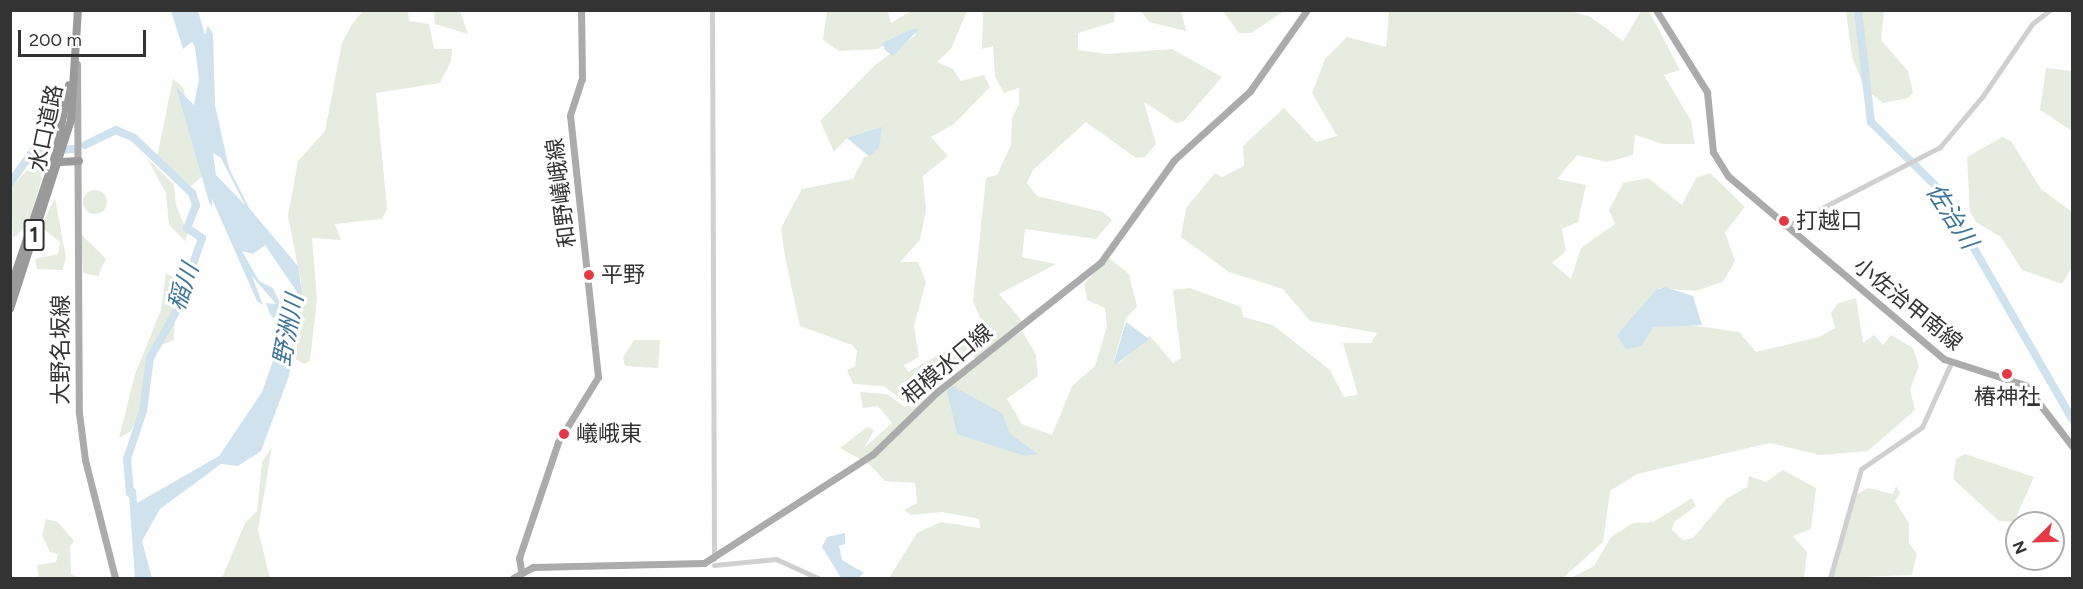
<!DOCTYPE html>
<meta charset="utf-8">
<style>
body{margin:0}
#map{position:relative;width:2083px;height:589px;overflow:hidden;background:#fff;font-family:Figtree,"Noto Sans JP",sans-serif}
div>[style]{position:absolute}
.green>*{inset:0;background:#e6ecdf}
.round{border-radius:50%}
.water>*{inset:0;background:#cfe2ee}
.river>*{height:8px;margin:-4px;padding:0 4px;transform-origin:4px;border-radius:4px;background:#cfe2ee}
.minor>*{height:5px;margin:-2.5px;padding:0 2.5px;transform-origin:2.5px;border-radius:2.5px;background:#d0d0d0}
.major>*{height:7px;margin:-3.5px;padding:0 3.5px;transform-origin:3.5px;border-radius:3.5px;background:#ababab}
.highway>*{height:8px;margin:-4px;padding:0 4px;transform-origin:4px;border-radius:4px;background:#9a9a9a}
.dots>*{width:16px;height:16px;translate:-50% -50%;box-sizing:border-box;border:3px solid #fff;border-radius:50%}
span{translate:-50% -50%;white-space:nowrap;text-align:center;line-height:1.15;-webkit-text-stroke:6px #fff;paint-order:stroke}
.shield-label span{padding:2px 4px;background:#fff;border:2px solid;border-radius:4px;-webkit-text-stroke-width:0}
.shield-label{font-size:21px;color:#333;font-weight:700}
.street-label{font-size:22px;color:#333}
.poi-label{font-size:22px;color:#333}
.left{translate:0 -50%;text-align:left}
.water-label{font-size:24px;color:#3f7597;font-style:italic}
.frame{position:absolute;inset:0;border:12px solid #333;pointer-events:none}
.north{position:absolute;left:2005px;top:511px;width:60px;height:60px;box-sizing:border-box;background:#fff;border:2px solid #adadad;border-radius:50%;rotate:247deg;font-size:16px;font-weight:700;line-height:24px;text-align:center;color:#333}
.north::after{content:'';display:block;margin:auto;width:21px;height:27px;background:#e63946;clip-path:polygon(50% 0,100% 100%,50% 72%,0 100%)}
.scale{position:absolute;left:18px;top:30px;width:128px;height:27px;box-sizing:border-box;border:3px solid #333;border-top:0;padding-left:8px;font-size:18px;line-height:21px;white-space:nowrap;color:#333;-webkit-text-stroke:4px #fff;paint-order:stroke}
</style>
<div id="map">
<div class="green">
<div style="clip-path:polygon(408px 10px,409px 21px,429px 24px,434px 49px,452px 49px,451px 61px,440px 83px,376px 93px,387px 209px,382px 219px,335px 224px,341px 240px,312px 238px,317px 299px,310px 360px,305px 364px,296px 360px,301px 282px,288px 216px,298px 161px,325px 131px,342px 43px,352px 24px,363px 11px)"></div>
<div style="clip-path:polygon(434px 11px,460px 11px,468px 34px,435px 24px)"></div>
<div style="clip-path:polygon(827px 11px,888px 11px,891px 23px,911px 11px,967px 11px,951px 49px,937px 62px,953px 69px,961px 81px,984px 75px,990px 87px,954px 124px,931px 137px,948px 156px,923px 176px,926px 210px,920px 240px,900px 262px,918px 262px,926px 282px,914px 326px,919px 357px,904px 365px,908px 372px,978px 333px,981px 337px,964px 362px,920px 396px,903px 401px,884px 386px,853px 384px,847px 370px,855px 366px,857px 351px,852px 345px,800px 326px,785px 257px,781px 228px,802px 189px,853px 179px,864px 157px,869px 156px,847px 138px,834px 152px,820px 121px,876px 64px,916px 35px,912px 29px,878px 49px,839px 51px,823px 40px)"></div>
<div style="clip-path:polygon(983px 11px,1115px 11px,1114px 22px,1078px 33px,1078px 50px,1107px 54px,1172px 49px,1222px 77px,1184px 121px,1176px 123px,1144px 102px,1156px 144px,1145px 157px,1136px 158px,1086px 122px,1033px 170px,1027px 183px,1037px 196px,1103px 212px,1112px 220px,1096px 239px,1025px 229px,1022px 257px,1056px 264px,999px 294px,1024px 323px,993px 352px,1022px 331px,1036px 355px,1038px 376px,1007px 399px,1022px 424px,1052px 435px,1072px 386px,1095px 366px,1107px 326px,1105px 308px,1087px 300px,1084px 284px,1109px 258px,1129px 274px,1137px 307px,1126px 318px,1114px 360px,1118px 364px,1150px 336px,1173px 363px,1181px 358px,1173px 290px,1190px 288px,1241px 307px,1243px 317px,1273px 325px,1330px 370px,1344px 397px,1358px 395px,1343px 343px,1371px 343px,1377px 333px,1310px 321px,1283px 289px,1229px 272px,1181px 237px,1186px 208px,1215px 173px,1222px 177px,1244px 166px,1243px 146px,1284px 108px,1316px 142px,1337px 136px,1312px 93px,1325px 59px,1347px 37px,1386px 47px,1389px 11px,1570px 11px,1591px 17px,1623px 41px,1641px 11px,1649px 11px,1680px 70px,1664px 75px,1691px 121px,1695px 144px,1663px 144px,1635px 135px,1633px 155px,1607px 162px,1577px 155px,1557px 179px,1586px 185px,1578px 222px,1562px 229px,1566px 251px,1552px 263px,1571px 279px,1581px 248px,1615px 224px,1609px 210px,1623px 183px,1648px 178px,1682px 205px,1696px 178px,1710px 173px,1745px 207px,1725px 232px,1735px 261px,1723px 282px,1695px 291px,1659px 288px,1626px 347px,1639px 347px,1650px 325px,1677px 323px,1739px 332px,1756px 352px,1819px 337px,1835px 328px,1831px 313px,1838px 303px,1856px 298px,1863px 343px,1874px 335px,1883px 345px,1891px 335px,1913px 348px,1919px 366px,1910px 389px,1915px 410px,1868px 451px,1820px 455px,1770px 443px,1637px 474px,1610px 491px,1603px 542px,1563px 578px,889px 578px,917px 533px,941px 522px,980px 528px,979px 519px,942px 512px,911px 515px,904px 510px,917px 503px,915px 483px,885px 481px,870px 465px,840px 448px,867px 427px,874px 430px,864px 448px,892px 423px,878px 406px,863px 408px,860px 392px,887px 394px,905px 407px,977px 362px,973px 355px,986px 332px,973px 301px,986px 178px,997px 175px,1011px 145px,1012px 118px,1019px 104px,1019px 88px,1004px 93px,995px 77px,993px 46px,982px 49px)"></div>
<div style="clip-path:polygon(1141px 11px,1181px 11px,1186px 31px,1149px 22px)"></div>
<div style="clip-path:polygon(1223px 11px,1284px 11px,1251px 33px,1239px 33px)"></div>
<div style="clip-path:polygon(1846px 11px,1884px 11px,1881px 40px,1908px 71px,1913px 92px,1908px 98px,1883px 103px,1865px 89px,1852px 57px)"></div>
<div style="clip-path:polygon(2046px 68px,2072px 71px,2072px 131px,2040px 110px)"></div>
<div style="clip-path:polygon(173px 79px,183px 87px,204px 175px,191px 186px,157px 157px)"></div>
<div style="clip-path:polygon(2002px 137px,2011px 141px,2041px 189px,2072px 212px,2072px 267px,2062px 284px,2022px 270px,2001px 237px,1976px 222px,1970px 212px,1967px 157px)"></div>
<div style="clip-path:polygon(147px 158px,174px 185px,176px 205px,188px 234px,185px 241px,169px 225px,166px 193px)"></div>
<div style="clip-path:polygon(37px 160px,47px 162px,27px 226px,13px 238px,11px 187px)"></div>
<div class="round" style="left:83px;top:190px;width:24px;height:24px"></div>
<div style="clip-path:polygon(55px 198px,66px 258px,62px 270px,37px 269px,35px 259px,58px 254px,60px 242px,41px 227px)"></div>
<div style="clip-path:polygon(81px 234px,106px 259px,98px 276px,83px 273px)"></div>
<div style="clip-path:polygon(166px 273px,180px 282px,185px 293px,175px 310px,174px 340px,155px 348px,141px 409px,131px 431px,119px 438px,135px 374px,161px 310px)"></div>
<div style="clip-path:polygon(634px 340px,660px 340px,658px 368px,625px 366px,623px 358px)"></div>
<div style="clip-path:polygon(272px 447px,258px 530px,270px 578px,222px 578px,245px 523px,257px 511px,262px 462px)"></div>
<div style="clip-path:polygon(1965px 454px,2034px 477px,2014px 522px,1999px 521px,1953px 479px,1956px 459px)"></div>
<div style="clip-path:polygon(1783px 470px,1816px 488px,1811px 529px,1793px 536px,1807px 552px,1804px 578px,1571px 578px,1594px 566px,1611px 537px,1633px 523px,1653px 522px,1692px 498px,1696px 506px,1674px 522px,1672px 530px,1683px 540px,1693px 538px,1726px 499px,1747px 487px,1749px 476px,1766px 482px)"></div>
<div style="clip-path:polygon(1896px 486px,1900px 493px,1895px 501px,1909px 523px,1909px 543px,1917px 554px,1912px 575px,1831px 578px,1856px 495px,1868px 488px,1893px 494px)"></div>
<div style="clip-path:polygon(46px 519px,58px 522px,74px 541px,70px 547px,71px 574px,80px 578px,39px 578px,37px 565px,56px 562px,58px 554px,50px 552px,42px 535px)"></div>
</div>
<div class="water">
<div style="clip-path:polygon(evenodd,171px 11px,198px 11px,205px 35px,208px 26px,213px 34px,215px 105px,229px 168px,249px 208px,298px 266px,302px 293px,289px 376px,261px 451px,238px 466px,221px 464px,160px 509px,142px 541px,152px 578px,135px 578px,128px 482px,136px 490px,137px 503px,219px 456px,262px 392px,285px 326px,279px 312px,273px 318px,270px 314px,266px 303px,276px 304px,252px 276px,263px 305px,257px 301px,212px 199px,212px 207px,209px 202px,176px 87px,194px 105px,199px 79px,195px 47px,192px 42px,183px 49px,171px 11px,213px 153px,221px 158px,245px 205px,216px 175px,213px 153px,171px 11px,265px 245px,297px 292px,288px 320px,273px 288px,259px 281px,242px 251px,253px 254px,265px 245px)"></div>
<div style="clip-path:polygon(912px 29px,919px 29px,893px 56px,885px 50px,883px 43px)"></div>
<div style="clip-path:polygon(882px 127px,879px 148px,869px 156px,847px 138px)"></div>
<div style="clip-path:polygon(1665px 287px,1693px 296px,1702px 325px,1653px 327px,1642px 346px,1626px 349px,1617px 335px,1656px 290px)"></div>
<div style="clip-path:polygon(1126px 322px,1149px 339px,1115px 365px,1114px 362px)"></div>
<div style="clip-path:polygon(952px 386px,1002px 413px,1010px 434px,1038px 454px,1025px 456px,957px 434px,947px 390px)"></div>
<div style="clip-path:polygon(845px 533px,845px 544px,839px 546px,842px 560px,864px 573px,858px 578px,841px 578px,822px 547px,827px 537px)"></div>
</div>
<div class="river">
<div style="left:1858px;top:10px;width:113px;rotate:83.4deg"></div>
<div style="left:1871px;top:122px;width:98px;rotate:44.6deg"></div>
<div style="left:1941px;top:191px;width:263px;rotate:60.1deg"></div>
<div style="left:85px;top:145px;width:34px;rotate:-26deg"></div>
<div style="left:116px;top:130px;width:20px;rotate:24deg"></div>
<div style="left:134px;top:138px;width:80px;rotate:43.5deg"></div>
<div style="left:192px;top:193px;width:13px;rotate:72deg"></div>
<div style="left:196px;top:205px;width:25px;rotate:111deg"></div>
<div style="left:187px;top:228px;width:18px;rotate:34deg"></div>
<div style="left:202px;top:238px;width:76px;rotate:109.1deg"></div>
<div style="left:177px;top:310px;width:55px;rotate:119.4deg"></div>
<div style="left:150px;top:358px;width:53px;rotate:97.5deg"></div>
<div style="left:143px;top:411px;width:51px;rotate:108.4deg"></div>
<div style="left:127px;top:459px;width:34px;rotate:85deg"></div>
<div style="left:10px;top:183px;width:39px;rotate:-54deg"></div>
<div style="left:33px;top:151px;width:41px;rotate:-2.8deg"></div>
</div>
<div class="minor">
<div style="left:712px;top:10px;width:549px;rotate:89.79deg"></div>
<div style="left:1787px;top:226px;width:172px;rotate:-27.3deg"></div>
<div style="left:1940px;top:147px;width:65px;rotate:-50deg"></div>
<div style="left:1982px;top:97px;width:88px;rotate:-55.6deg"></div>
<div style="left:2032px;top:24px;width:23px;rotate:-38deg"></div>
<div style="left:714px;top:565px;width:62px;rotate:-5.5deg"></div>
<div style="left:776px;top:559px;width:46px;rotate:24.3deg"></div>
<div style="left:1830px;top:578px;width:113px;rotate:-74.1deg"></div>
<div style="left:1861px;top:469px;width:74px;rotate:-34.5deg"></div>
<div style="left:1922px;top:427px;width:70px;rotate:-65.6deg"></div>
</div>
<div class="major">
<div style="left:1656px;top:10px;width:97px;rotate:58.1deg"></div>
<div style="left:1707px;top:92px;width:60px;rotate:84.3deg"></div>
<div style="left:1713px;top:152px;width:28px;rotate:58deg"></div>
<div style="left:1728px;top:176px;width:283px;rotate:40.3deg"></div>
<div style="left:1944px;top:359px;width:85px;rotate:17.8deg"></div>
<div style="left:2025px;top:385px;width:77px;rotate:52.4deg"></div>
<div style="left:77px;top:64px;width:349px;rotate:89.7deg"></div>
<div style="left:79px;top:413px;width:47px;rotate:82.7deg"></div>
<div style="left:85px;top:460px;width:122px;rotate:75.7deg"></div>
<div style="left:521px;top:570px;width:12px;rotate:-99deg"></div>
<div style="left:519px;top:558px;width:122px;rotate:-71.4deg"></div>
<div style="left:558px;top:442px;width:76px;rotate:-58.4deg"></div>
<div style="left:598px;top:377px;width:263px;rotate:-96.1deg"></div>
<div style="left:570px;top:115px;width:38px;rotate:-72deg"></div>
<div style="left:582px;top:79px;width:69px;rotate:-90.8deg"></div>
<div style="left:513px;top:578px;width:23px;rotate:-29deg"></div>
<div style="left:533px;top:567px;width:171px;rotate:-1.3deg"></div>
<div style="left:704px;top:563px;width:201px;rotate:-32.8deg"></div>
<div style="left:873px;top:454px;width:89px;rotate:-44.1deg"></div>
<div style="left:937px;top:392px;width:209px;rotate:-38.4deg"></div>
<div style="left:1101px;top:262px;width:125px;rotate:-54.4deg"></div>
<div style="left:1174px;top:160px;width:103px;rotate:-42.2deg"></div>
<div style="left:1250px;top:91px;width:99px;rotate:-54.9deg"></div>
</div>
<div class="highway">
<div style="left:60px;top:162px;width:19px;rotate:-3deg"></div>
<div style="left:10px;top:289px;width:144px;rotate:-71.3deg"></div>
<div style="left:56px;top:153px;width:69px;rotate:-79.2deg"></div>
<div style="left:10px;top:309px;width:199px;rotate:-72.1deg"></div>
<div style="left:71px;top:120px;width:110px;rotate:-86.4deg"></div>
</div>
<div class="dots">
<div style="left:1784px;top:221px;background:#e63946"></div>
<div style="left:589px;top:275px;background:#e63946"></div>
<div style="left:2007px;top:374px;background:#e63946"></div>
<div style="left:564px;top:434px;background:#e63946"></div>
</div>
<div class="shield-label">
<span style="left:34px;top:235px">1</span>
</div>
<div class="street-label">
<span style="left:46px;top:128px;rotate:-78deg">水口道路</span>
<span style="left:561px;top:193px;rotate:-97deg">和野嶬峨線</span>
<span style="left:1908px;top:304px;rotate:39deg">小佐治甲南線</span>
<span style="left:61px;top:350px;rotate:-90deg">大野名坂線</span>
<span style="left:947px;top:364px;rotate:-40deg">相模水口線</span>
</div>
<div class="poi-label">
<span class="left" style="left:1796px;top:221px">打越口</span>
<span class="left" style="left:601px;top:275px">平野</span>
<span style="left:2007px;top:397px">椿神社</span>
<span class="left" style="left:576px;top:434px">嶬峨東</span>
</div>
<div class="water-label">
<span style="left:1952px;top:216px;rotate:57deg">佐治川</span>
<span style="left:183px;top:287px;rotate:-71deg">稲川</span>
<span style="left:288px;top:330px;rotate:-79deg">野洲川</span>
</div>
<div class="frame"></div>
<div class="north">N</div>
<div class="scale">200 m</div>
</div>
